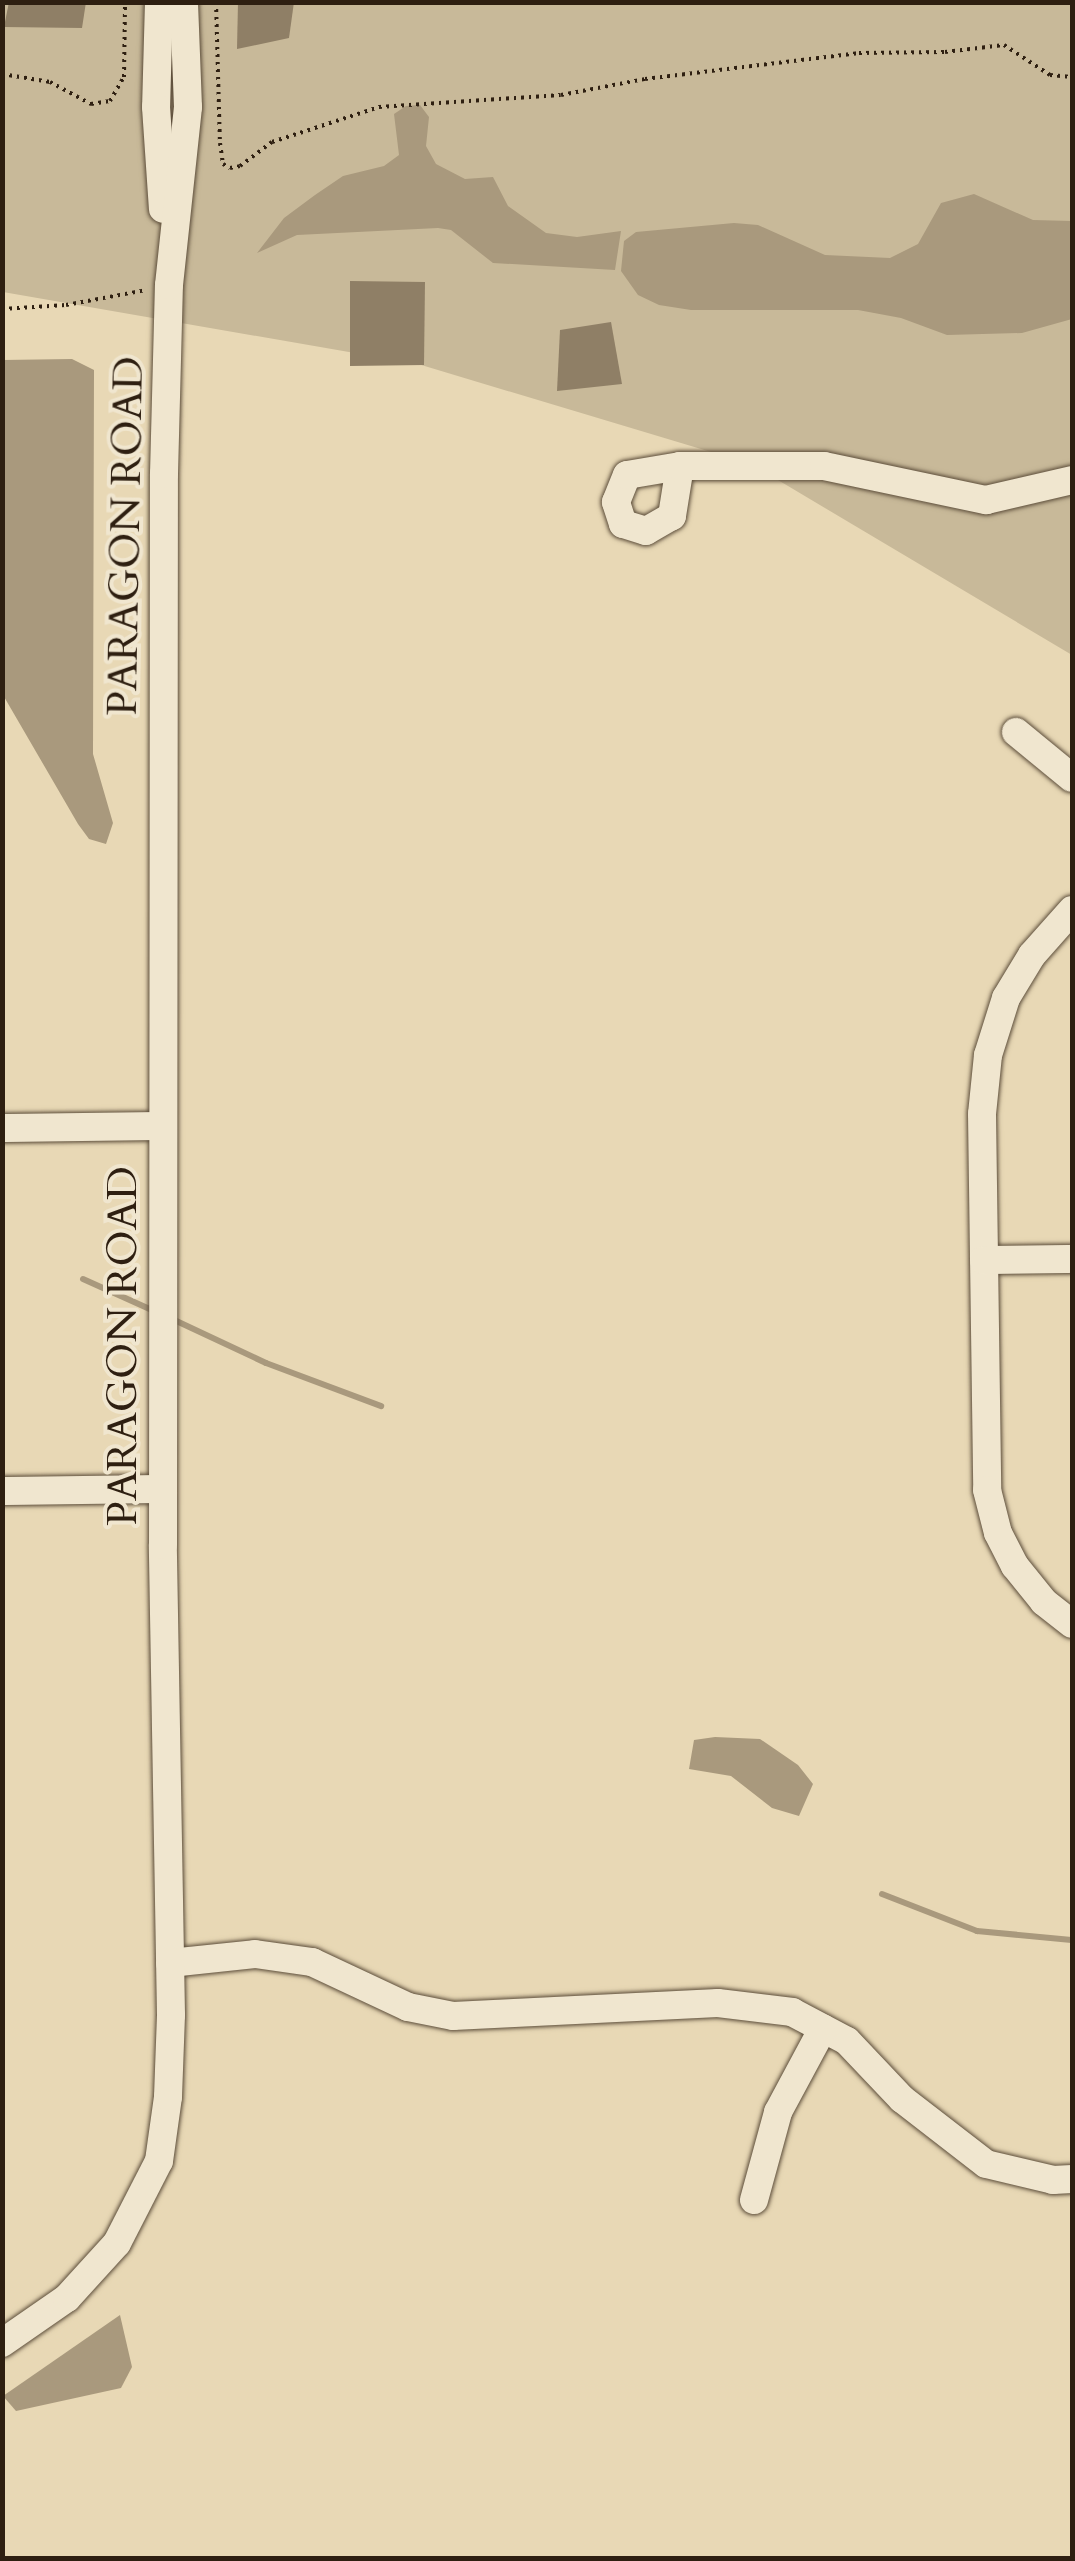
<!DOCTYPE html>
<style>
body{margin:0}
#map{position:relative;width:1075px;height:2561px;overflow:hidden;background:#e8d8b5;font-family:Cardo,serif}
div>[style]{position:absolute}
.green>*{inset:0;background:#c8b999}
.water>*{inset:0;background:#a9997d}
.stream>*{height:6px;margin:-3px;padding:0 3px;transform-origin:3px;border-radius:3px;background:#a9997d}
.building>*{inset:0;background:#8f7f66}
.path>*{height:4px;margin-top:-2px;transform-origin:0;background:repeating-linear-gradient(90deg,#2e1f11 0 2.5px,transparent 0 7.5px)}
.roads{filter:drop-shadow(0 0 2px #5c4d3a) drop-shadow(0 0 2px #5c4d3a)}
.minor>*{height:28px;margin:-14px;padding:0 14px;transform-origin:14px;border-radius:14px;background:#f0e6cf}
span{translate:-50% -50%;white-space:nowrap;text-align:center;line-height:1.15;-webkit-text-stroke:8px #f0e6cf;paint-order:stroke}
.street-label{font-size:42px;color:#2e1f11}
.frame{position:absolute;inset:0;border:5px solid #2e1f11;pointer-events:none}
</style>
<div id="map">
<div class="green">
<div style="clip-path:polygon(2px 3px,1072px 3px,1072px 655px,751px 464px,418px 364px,3px 292px)"></div>
</div>
<div class="water">
<div style="clip-path:polygon(420px 105px,429px 117px,426px 146px,436px 164px,465px 179px,493px 177px,508px 206px,546px 233px,577px 237px,621px 231px,615px 270px,493px 263px,451px 230px,438px 228px,297px 235px,257px 253px,284px 218px,315px 195px,343px 176px,384px 166px,399px 155px,394px 114px,406px 106px)"></div>
<div style="clip-path:polygon(974px 194px,1033px 220px,1072px 221px,1072px 319px,1022px 333px,947px 335px,901px 318px,858px 310px,691px 310px,659px 305px,638px 295px,621px 271px,624px 241px,636px 232px,734px 223px,758px 225px,825px 255px,890px 258px,918px 244px,941px 203px)"></div>
<div style="clip-path:polygon(72px 359px,94px 370px,93px 754px,113px 823px,106px 844px,89px 839px,78px 824px,3px 695px,3px 360px)"></div>
<div style="clip-path:polygon(715px 1737px,760px 1739px,798px 1765px,813px 1784px,799px 1816px,772px 1808px,731px 1776px,689px 1769px,694px 1740px)"></div>
<div style="clip-path:polygon(120px 2315px,132px 2367px,121px 2388px,16px 2411px,3px 2396px)"></div>
</div>
<div class="stream">
<div style="left:83px;top:1279px;width:78px;rotate:24.3deg"></div>
<div style="left:170px;top:1318px;width:106px;rotate:25.1deg"></div>
<div style="left:266px;top:1363px;width:123px;rotate:20.5deg"></div>
<div style="left:882px;top:1894px;width:102px;rotate:21.3deg"></div>
<div style="left:977px;top:1931px;width:95px;rotate:5.4deg"></div>
</div>
<div class="building">
<div style="clip-path:polygon(9px 2px,86px 2px,82px 28px,4px 27px)"></div>
<div style="clip-path:polygon(238px 2px,294px 2px,289px 38px,237px 49px)"></div>
<div style="clip-path:polygon(350px 281px,425px 282px,424px 365px,350px 366px)"></div>
<div style="clip-path:polygon(611px 322px,622px 384px,557px 391px,560px 330px)"></div>
</div>
<div class="path">
<div style="left:216px;top:2px;width:141px;rotate:88.4deg"></div>
<div style="left:220px;top:143px;width:21px;rotate:82deg"></div>
<div style="left:223px;top:164px;width:8px;rotate:30deg"></div>
<div style="left:230px;top:168px;width:10px;rotate:-11deg"></div>
<div style="left:240px;top:166px;width:40px;rotate:-37deg"></div>
<div style="left:272px;top:142px;width:113px;rotate:-18.1deg"></div>
<div style="left:379px;top:107px;width:182px;rotate:-3.8deg"></div>
<div style="left:561px;top:95px;width:86px;rotate:-10.8deg"></div>
<div style="left:645px;top:79px;width:216px;rotate:-6.9deg"></div>
<div style="left:859px;top:53px;width:86px;rotate:-0.7deg"></div>
<div style="left:945px;top:52px;width:59px;rotate:-6.8deg"></div>
<div style="left:1004px;top:45px;width:55px;rotate:33.1deg"></div>
<div style="left:1050px;top:75px;width:22px;rotate:5deg"></div>
<div style="left:2px;top:74px;width:49px;rotate:9.5deg"></div>
<div style="left:50px;top:82px;width:47px;rotate:28.2deg"></div>
<div style="left:91px;top:104px;width:19px;rotate:-9deg"></div>
<div style="left:110px;top:101px;width:28px;rotate:-60deg"></div>
<div style="left:124px;top:77px;width:75px;rotate:-89.2deg"></div>
<div style="left:2px;top:309px;width:64px;rotate:-3.6deg"></div>
<div style="left:66px;top:305px;width:81px;rotate:-10.6deg"></div>
</div>
<div class="roads">
<div class="minor">
<div style="left:159px;top:2px;width:105px;rotate:91.6deg"></div>
<div style="left:156px;top:107px;width:102px;rotate:86.1deg"></div>
<div style="left:680px;top:466px;width:51px;rotate:99.1deg"></div>
<div style="left:672px;top:516px;width:30px;rotate:150deg"></div>
<div style="left:646px;top:531px;width:24px;rotate:-163deg"></div>
<div style="left:623px;top:524px;width:23px;rotate:-108deg"></div>
<div style="left:616px;top:502px;width:29px;rotate:-68deg"></div>
<div style="left:627px;top:475px;width:54px;rotate:-9.6deg"></div>
<div style="left:680px;top:466px;width:144px"></div>
<div style="left:824px;top:466px;width:166px;rotate:11.9deg"></div>
<div style="left:986px;top:500px;width:88px;rotate:-13.1deg"></div>
<div style="left:1016px;top:732px;width:72px;rotate:39.4deg"></div>
<div style="left:1072px;top:910px;width:60px;rotate:131.6deg"></div>
<div style="left:1032px;top:955px;width:50px;rotate:121.2deg"></div>
<div style="left:1006px;top:998px;width:60px;rotate:107.5deg"></div>
<div style="left:988px;top:1055px;width:59px;rotate:95.8deg"></div>
<div style="left:982px;top:1114px;width:376px;rotate:89.2deg"></div>
<div style="left:987px;top:1490px;width:44px;rotate:75.7deg"></div>
<div style="left:998px;top:1533px;width:37px;rotate:63deg"></div>
<div style="left:1015px;top:1566px;width:46px;rotate:51.1deg"></div>
<div style="left:1044px;top:1602px;width:36px;rotate:38deg"></div>
<div style="left:2px;top:1128px;width:161px;rotate:-0.7deg"></div>
<div style="left:984px;top:1260px;width:88px;rotate:-0.7deg"></div>
<div style="left:2px;top:1491px;width:161px;rotate:-0.7deg"></div>
<div style="left:170px;top:1963px;width:85px;rotate:-6deg"></div>
<div style="left:255px;top:1954px;width:58px;rotate:8deg"></div>
<div style="left:312px;top:1962px;width:106px;rotate:25.1deg"></div>
<div style="left:408px;top:2007px;width:46px;rotate:11.3deg"></div>
<div style="left:453px;top:2016px;width:265px;rotate:-2.8deg"></div>
<div style="left:718px;top:2003px;width:75px;rotate:6.9deg"></div>
<div style="left:792px;top:2012px;width:62px;rotate:27.8deg"></div>
<div style="left:847px;top:2041px;width:80px;rotate:46.5deg"></div>
<div style="left:902px;top:2099px;width:106px;rotate:37.7deg"></div>
<div style="left:986px;top:2164px;width:69px;rotate:13.4deg"></div>
<div style="left:1053px;top:2180px;width:19px;rotate:-3deg"></div>
<div style="left:754px;top:2200px;width:91px;rotate:-74.7deg"></div>
<div style="left:778px;top:2112px;width:95px;rotate:-61.8deg"></div>
<div style="left:2px;top:2343px;width:79px;rotate:-34.7deg"></div>
<div style="left:67px;top:2298px;width:74px;rotate:-47.7deg"></div>
<div style="left:117px;top:2243px;width:92px;rotate:-62.9deg"></div>
<div style="left:159px;top:2161px;width:65px;rotate:-82deg"></div>
<div style="left:168px;top:2097px;width:82px;rotate:-87.9deg"></div>
<div style="left:171px;top:2015px;width:470px;rotate:-91deg"></div>
<div style="left:163px;top:1545px;width:1071px;rotate:-89.95deg"></div>
<div style="left:164px;top:474px;width:189px;rotate:-88.5deg"></div>
<div style="left:169px;top:285px;width:179px;rotate:-83.9deg"></div>
<div style="left:188px;top:107px;width:105px;rotate:-92.2deg"></div>
</div>
</div>
<div class="street-label">
<span style="left:126px;top:536px;rotate:-89deg">PARAGON ROAD</span>
<span style="left:123px;top:1346px;rotate:-90deg">PARAGON ROAD</span>
</div>
<div class="frame"></div>
</div>
